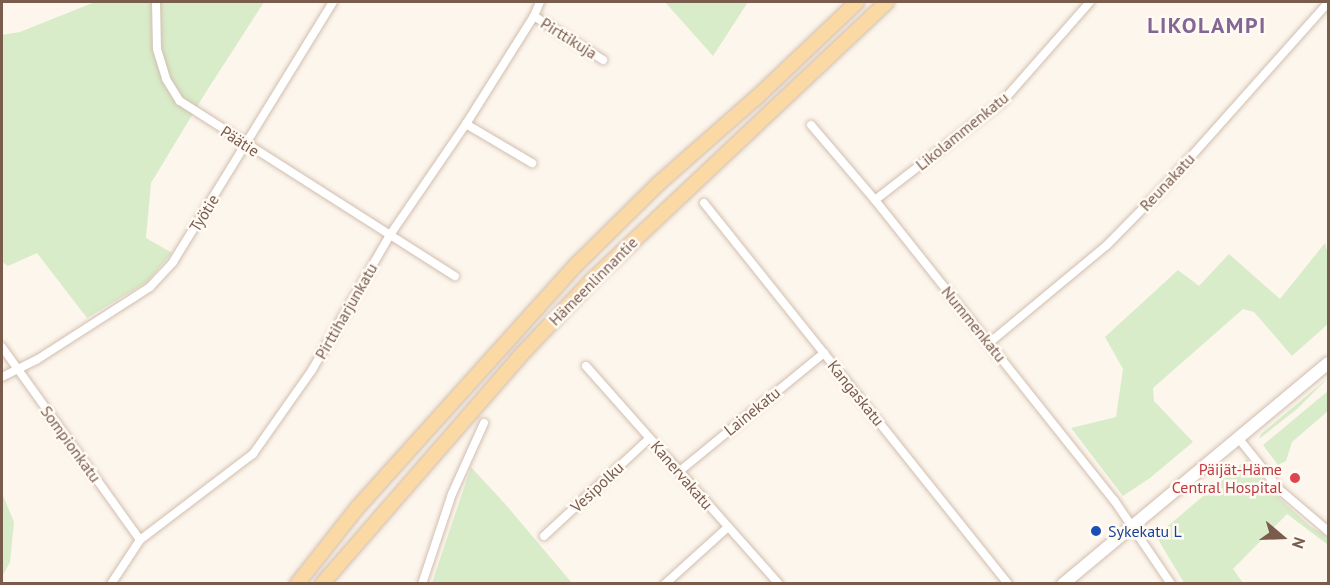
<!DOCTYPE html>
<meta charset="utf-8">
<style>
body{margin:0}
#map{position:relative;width:1330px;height:585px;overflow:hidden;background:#fdf6ec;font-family:"PT Sans",sans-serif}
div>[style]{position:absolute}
.green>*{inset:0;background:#d8ecc9}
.roads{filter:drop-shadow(0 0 2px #d1beb0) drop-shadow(0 0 2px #d1beb0)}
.street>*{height:8px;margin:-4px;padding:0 4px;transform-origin:4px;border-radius:4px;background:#fff}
.secondary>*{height:12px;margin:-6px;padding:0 6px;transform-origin:6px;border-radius:6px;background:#fff}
.primary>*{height:14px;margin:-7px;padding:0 7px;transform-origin:7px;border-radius:7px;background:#fbd9a5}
.dots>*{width:16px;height:16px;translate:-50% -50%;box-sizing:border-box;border:3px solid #fffaf3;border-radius:50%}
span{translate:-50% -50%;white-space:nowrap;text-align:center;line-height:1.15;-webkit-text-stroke:5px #fffaf3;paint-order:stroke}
.street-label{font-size:16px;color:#7a5c4d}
.health-label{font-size:16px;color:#be3a42}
.right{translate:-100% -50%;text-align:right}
.transit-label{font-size:16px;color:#164399}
.left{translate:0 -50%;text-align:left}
.district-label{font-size:22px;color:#846695;font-weight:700;letter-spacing:1.5px}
.frame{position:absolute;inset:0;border:3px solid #7a5c4d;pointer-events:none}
.north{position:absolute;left:1252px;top:507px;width:60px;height:60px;-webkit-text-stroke:4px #fffaf3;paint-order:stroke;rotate:109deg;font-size:16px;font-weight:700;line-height:24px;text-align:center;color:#7a5c4d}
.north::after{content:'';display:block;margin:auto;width:21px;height:27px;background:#7a5c4d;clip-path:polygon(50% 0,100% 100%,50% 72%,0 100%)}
</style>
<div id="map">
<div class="green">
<div style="clip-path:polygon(95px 2px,264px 2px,206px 92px,151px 183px,146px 238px,172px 253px,147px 282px,87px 318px,37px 253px,8px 266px,2px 262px,2px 35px,20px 32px)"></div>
<div style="clip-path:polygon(665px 2px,748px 2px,713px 56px)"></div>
<div style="clip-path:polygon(1325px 243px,1328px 254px,1328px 324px,1292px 356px,1254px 312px,1243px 309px,1153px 388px,1154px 401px,1193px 442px,1150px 478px,1123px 496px,1071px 428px,1116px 417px,1123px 369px,1105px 337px,1178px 270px,1199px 286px,1229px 254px,1280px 299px)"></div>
<div style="clip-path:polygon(1328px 378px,1297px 409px,1259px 439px,1261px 434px)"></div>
<div style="clip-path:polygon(1328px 391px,1328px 411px,1292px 442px,1286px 461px,1278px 465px,1263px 445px)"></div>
<div style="clip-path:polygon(1247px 459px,1278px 497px,1310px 526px,1328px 537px,1328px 545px,1287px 514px,1233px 569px,1243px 583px,1184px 583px,1156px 536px)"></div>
<div style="clip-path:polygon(471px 467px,506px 505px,572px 583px,432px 583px)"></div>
<div style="clip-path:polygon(2px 493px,14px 522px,10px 562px,2px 577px)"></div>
</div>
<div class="roads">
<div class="street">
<div style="left:156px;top:2px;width:47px;rotate:88.8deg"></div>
<div style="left:157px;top:49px;width:31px;rotate:73deg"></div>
<div style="left:166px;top:79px;width:26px;rotate:58deg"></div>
<div style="left:180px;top:101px;width:326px;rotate:32.5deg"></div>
<div style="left:534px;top:16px;width:82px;rotate:32.5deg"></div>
<div style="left:466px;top:124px;width:77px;rotate:30.6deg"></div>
<div style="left:811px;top:125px;width:99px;rotate:49.5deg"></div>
<div style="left:875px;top:200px;width:384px;rotate:51.5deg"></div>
<div style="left:1114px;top:500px;width:102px;rotate:55.8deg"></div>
<div style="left:875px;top:200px;width:160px;rotate:-37.7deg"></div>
<div style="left:1002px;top:102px;width:133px;rotate:-48.7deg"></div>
<div style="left:704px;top:203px;width:487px;rotate:51.4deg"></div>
<div style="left:989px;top:343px;width:153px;rotate:-39.7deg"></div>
<div style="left:1107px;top:245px;width:80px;rotate:-45.5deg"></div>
<div style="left:1163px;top:188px;width:248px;rotate:-48.3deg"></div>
<div style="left:2px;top:347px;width:237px;rotate:54.4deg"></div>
<div style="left:586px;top:366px;width:291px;rotate:48.5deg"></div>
<div style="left:2px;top:377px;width:40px;rotate:-26.6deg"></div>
<div style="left:38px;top:359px;width:133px;rotate:-32.7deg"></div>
<div style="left:150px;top:287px;width:34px;rotate:-47deg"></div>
<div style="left:173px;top:262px;width:305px;rotate:-58.4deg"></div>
<div style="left:1239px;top:439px;width:65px;rotate:51.2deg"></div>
<div style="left:1280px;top:490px;width:63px;rotate:40.5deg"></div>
<div style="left:681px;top:470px;width:185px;rotate:-39.3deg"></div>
<div style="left:544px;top:536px;width:144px;rotate:-42.8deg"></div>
<div style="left:111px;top:584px;width:53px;rotate:-56.6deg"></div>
<div style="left:140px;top:540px;width:142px;rotate:-37.3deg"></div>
<div style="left:253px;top:454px;width:103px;rotate:-54.9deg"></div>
<div style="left:312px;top:370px;width:156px;rotate:-60deg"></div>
<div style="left:390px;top:235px;width:135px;rotate:-55.6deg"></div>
<div style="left:466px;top:124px;width:128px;rotate:-57.8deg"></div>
<div style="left:534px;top:16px;width:15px;rotate:-67deg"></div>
<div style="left:422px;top:584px;width:95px;rotate:-71.6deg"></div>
<div style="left:452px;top:494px;width:78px;rotate:-65.7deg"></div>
<div style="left:665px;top:584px;width:85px;rotate:-42.1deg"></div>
</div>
<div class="secondary">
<div style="left:1063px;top:584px;width:345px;rotate:-39.8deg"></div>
</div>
<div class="primary">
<div style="left:297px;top:584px;width:98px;rotate:-51.6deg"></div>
<div style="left:358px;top:507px;width:329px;rotate:-48deg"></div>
<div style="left:578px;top:263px;width:112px;rotate:-44.6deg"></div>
<div style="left:658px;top:184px;width:130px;rotate:-41.3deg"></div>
<div style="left:756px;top:98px;width:139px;rotate:-43.5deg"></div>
<div style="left:322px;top:584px;width:301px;rotate:-49deg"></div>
<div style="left:519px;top:357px;width:106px;rotate:-46.5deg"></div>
<div style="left:592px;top:280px;width:405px;rotate:-43.3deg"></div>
</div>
</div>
<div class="dots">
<div style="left:1295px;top:478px;background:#e0444e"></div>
<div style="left:1096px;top:531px;background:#1a4fb4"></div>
</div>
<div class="street-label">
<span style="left:569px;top:38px;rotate:32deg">Pirttikuja</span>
<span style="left:962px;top:131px;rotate:-39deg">Likolammenkatu</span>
<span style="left:240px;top:141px;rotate:33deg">Päätie</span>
<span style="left:1167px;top:182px;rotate:-47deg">Reunakatu</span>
<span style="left:204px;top:213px;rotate:-58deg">Työtie</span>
<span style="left:593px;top:281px;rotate:-45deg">Hämeenlinnantie</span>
<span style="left:346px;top:311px;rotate:-60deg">Pirttiharjunkatu</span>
<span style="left:974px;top:324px;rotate:51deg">Nummenkatu</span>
<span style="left:856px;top:393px;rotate:51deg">Kangaskatu</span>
<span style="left:752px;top:411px;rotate:-39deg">Lainekatu</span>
<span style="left:71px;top:444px;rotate:54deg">Sompionkatu</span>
<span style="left:682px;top:475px;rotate:49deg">Kanervakatu</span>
<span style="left:597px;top:487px;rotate:-43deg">Vesipolku</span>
</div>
<div class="health-label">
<span class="right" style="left:1282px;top:478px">Päijät-Häme<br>Central Hospital</span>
</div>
<div class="transit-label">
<span class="left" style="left:1108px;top:531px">Sykekatu L</span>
</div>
<div class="district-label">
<span style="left:1207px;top:26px">LIKOLAMPI</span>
</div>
<div class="frame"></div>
<div class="north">N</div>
</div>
